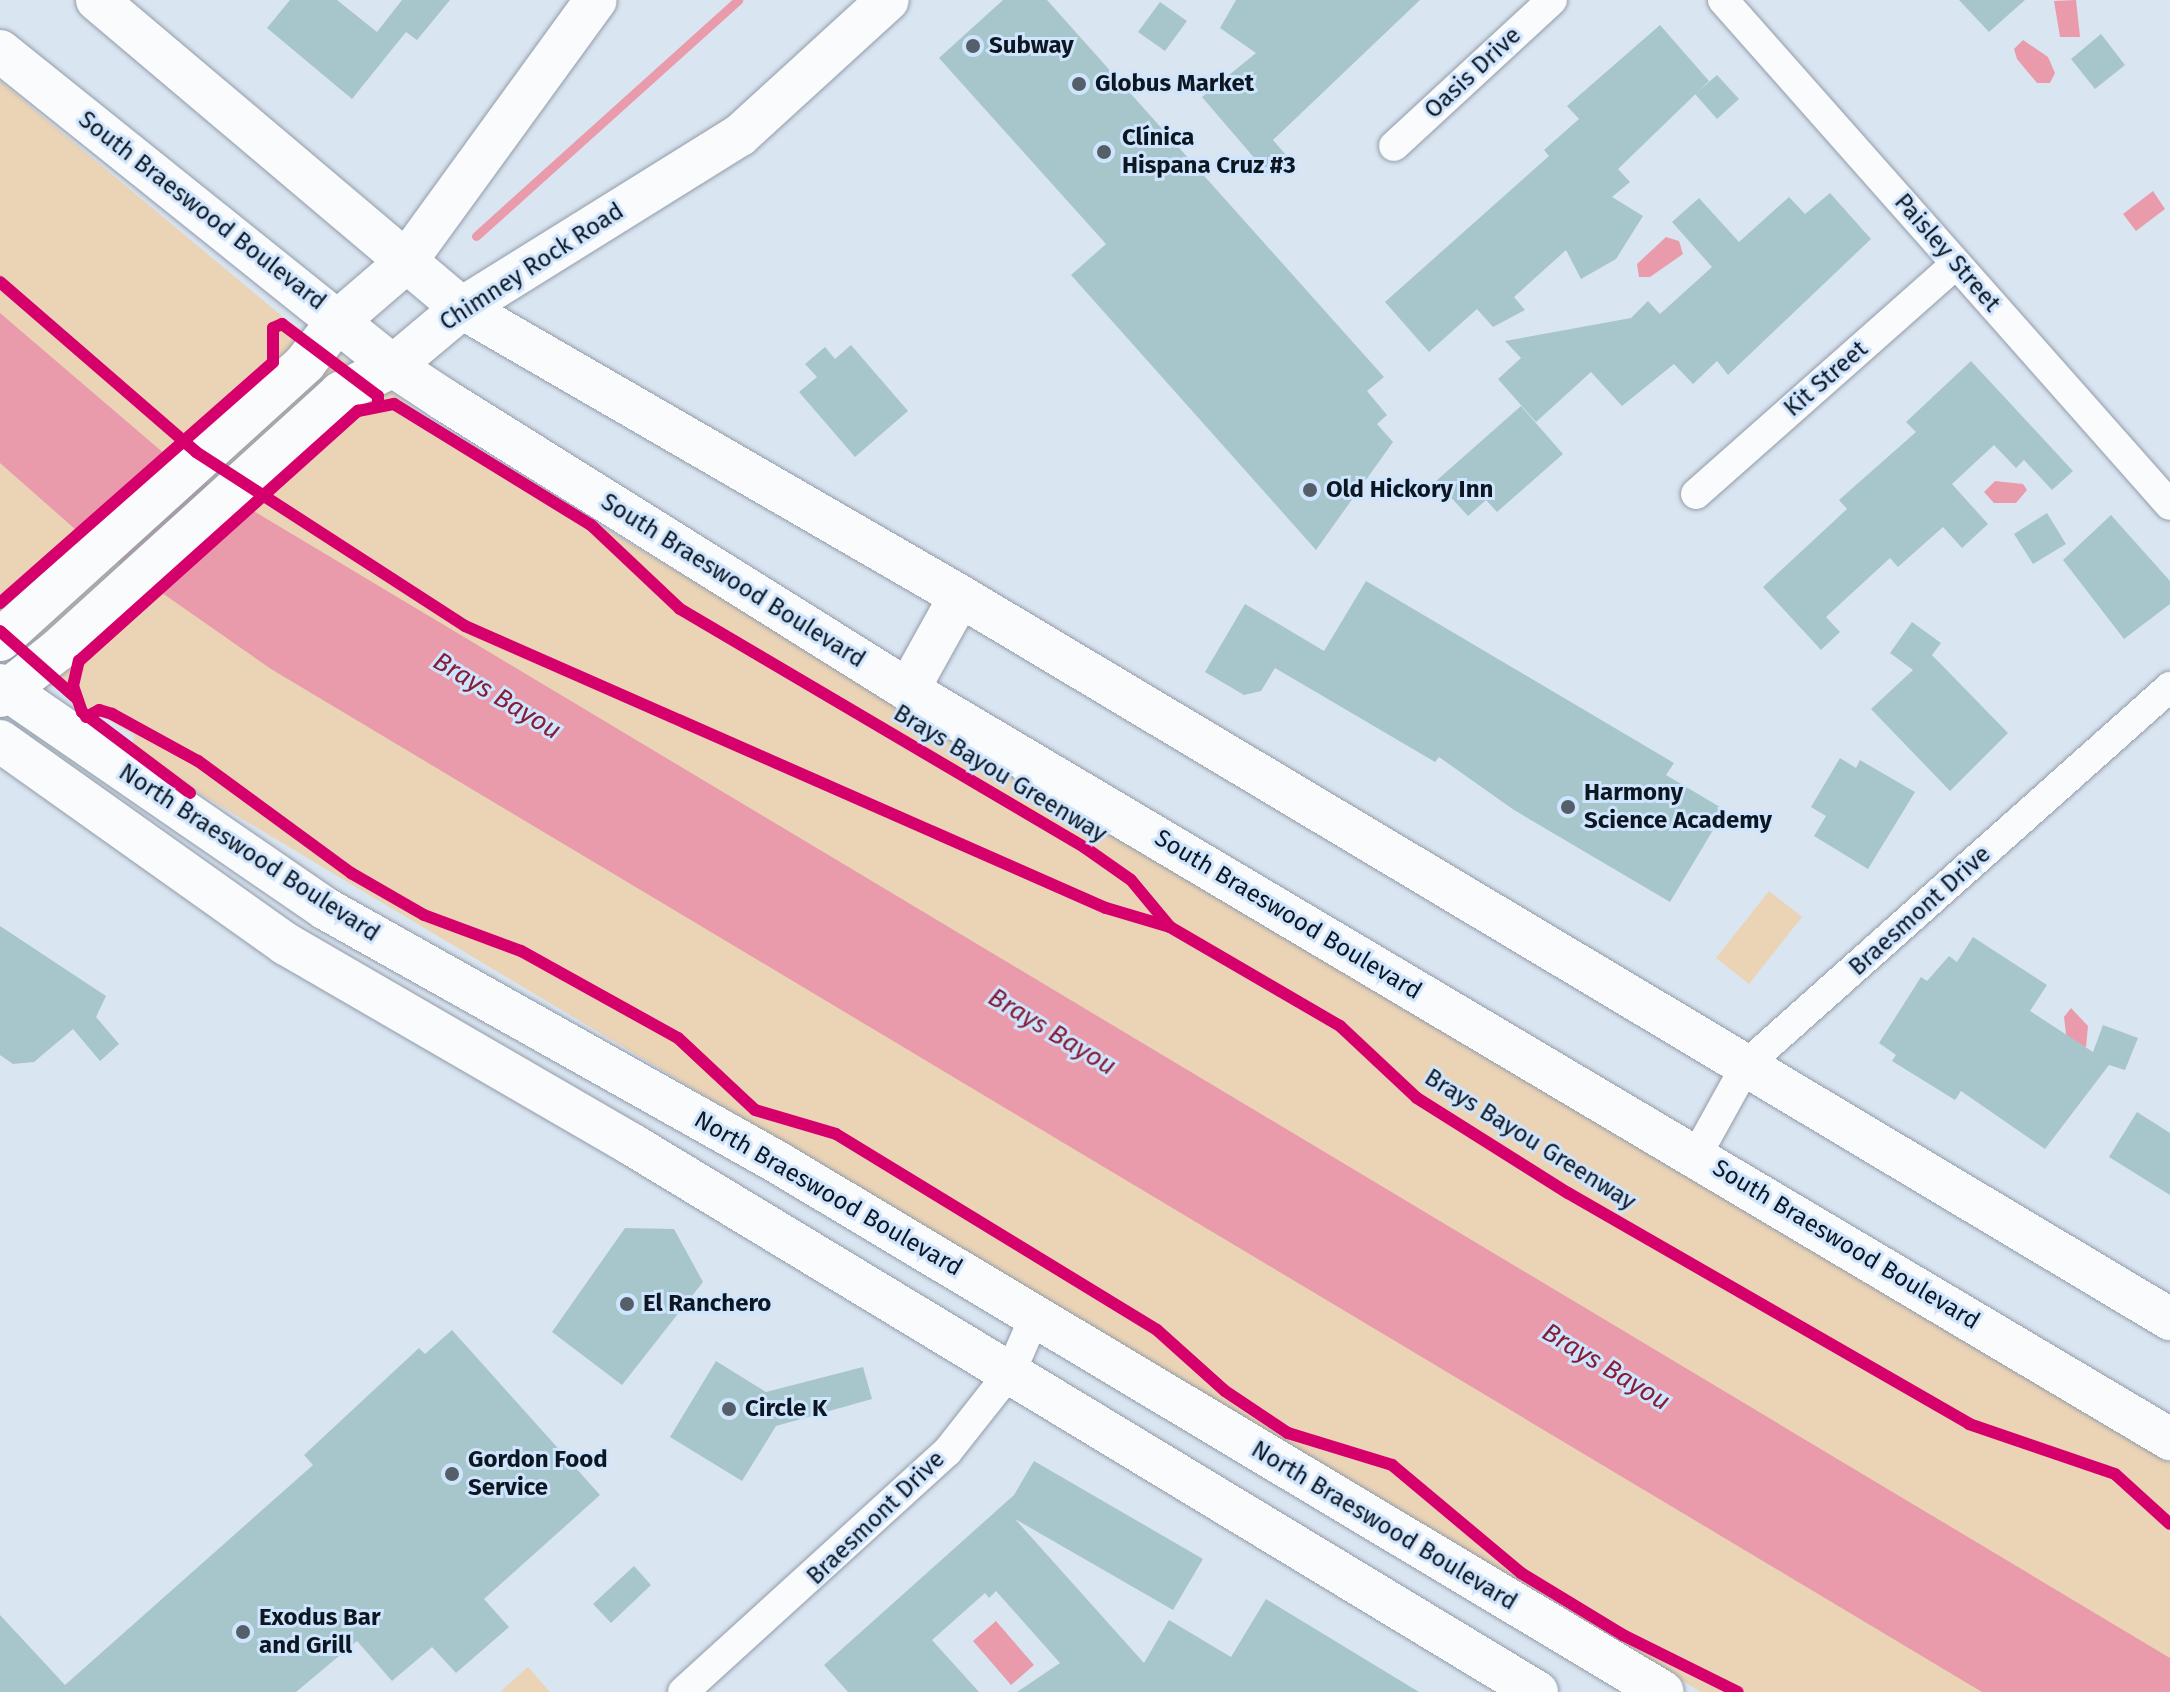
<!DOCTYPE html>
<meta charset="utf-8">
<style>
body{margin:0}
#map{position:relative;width:2170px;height:1692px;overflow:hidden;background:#dae5f2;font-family:"Fira Sans",sans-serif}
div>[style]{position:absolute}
.green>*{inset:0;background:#ebd3b6}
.water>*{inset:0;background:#e99bab}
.stream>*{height:9px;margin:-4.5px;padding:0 4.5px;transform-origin:4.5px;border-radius:4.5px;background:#e99bab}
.building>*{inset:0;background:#a7c6cb}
.roads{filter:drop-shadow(0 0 2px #939ca8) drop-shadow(0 0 2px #939ca8)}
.street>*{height:30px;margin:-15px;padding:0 15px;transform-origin:15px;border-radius:15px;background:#f9fbfd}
.secondary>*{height:42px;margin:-21px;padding:0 21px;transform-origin:21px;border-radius:21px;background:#f9fbfd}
.cycleway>*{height:12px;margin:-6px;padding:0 6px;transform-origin:6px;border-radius:6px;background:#d6006c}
.dots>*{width:22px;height:22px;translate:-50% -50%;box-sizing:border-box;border:4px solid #cfe4fd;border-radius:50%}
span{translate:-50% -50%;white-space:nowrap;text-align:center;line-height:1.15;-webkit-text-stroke:6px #cfe4fd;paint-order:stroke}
.poi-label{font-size:24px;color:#0d1721;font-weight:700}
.left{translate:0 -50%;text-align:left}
.street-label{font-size:24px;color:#0d1721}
.water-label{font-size:26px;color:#851d36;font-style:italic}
</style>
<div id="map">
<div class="green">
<div style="clip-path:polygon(0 81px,283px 317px,469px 447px,2170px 1463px,2170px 1692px,1701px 1692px,132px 753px,134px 735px,0 655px)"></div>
<div style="clip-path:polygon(1769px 891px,1802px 917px,1749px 984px,1716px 958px)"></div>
<div style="clip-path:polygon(528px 1667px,550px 1692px,500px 1692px)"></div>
</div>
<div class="water">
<div style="clip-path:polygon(2076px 0,2080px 37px,2060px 37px,2054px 1px)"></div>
<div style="clip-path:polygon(2023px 40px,2048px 57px,2055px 73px,2050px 83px,2037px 83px,2017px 59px,2014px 49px)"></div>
<div style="clip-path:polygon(2153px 191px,2165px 209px,2136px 231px,2123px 214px)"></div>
<div style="clip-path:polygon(1666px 237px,1679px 241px,1683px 254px,1650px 277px,1639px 277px,1637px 264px)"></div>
<div style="clip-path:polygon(0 313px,180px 467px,2170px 1658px,2170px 1692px,1982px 1692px,271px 669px,92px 544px,0 463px)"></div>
<div style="clip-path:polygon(1995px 481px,2023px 484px,2027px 490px,2016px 503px,1994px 503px,1984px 492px)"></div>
<div style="clip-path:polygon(2071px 1008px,2088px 1026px,2086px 1047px,2067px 1042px,2064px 1017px)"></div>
<div style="clip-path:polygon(996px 1621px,1034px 1665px,1011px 1685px,973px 1641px)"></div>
</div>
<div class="stream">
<div style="left:476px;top:236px;width:353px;rotate:-42deg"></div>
</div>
<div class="building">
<div style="clip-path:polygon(290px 0,337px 0,377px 32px,402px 0,450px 0,417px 40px,406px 32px,352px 99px,267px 28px)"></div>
<div style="clip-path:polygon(1003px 0,1047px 0,1384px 377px,1367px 391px,1387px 415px,1377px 424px,1393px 442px,1316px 550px,1071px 275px,1106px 244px,939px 58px)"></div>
<div style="clip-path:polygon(1236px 0,1420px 0,1273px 140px,1286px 155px,1268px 174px,1202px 97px,1256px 53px,1220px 28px)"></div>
<div style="clip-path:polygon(1959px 0,2025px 0,1989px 32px)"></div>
<div style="clip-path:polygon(1160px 2px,1187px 21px,1165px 51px,1138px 32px)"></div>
<div style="clip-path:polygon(1660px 25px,1709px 81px,1618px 169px,1630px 182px,1612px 197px,1643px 216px,1616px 259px,1581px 279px,1566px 250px,1514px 297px,1525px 310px,1493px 327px,1477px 309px,1429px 352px,1385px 302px,1549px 156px,1544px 150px,1579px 119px,1567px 106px)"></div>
<div style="clip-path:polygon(2101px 34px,2125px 65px,2095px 89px,2071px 59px)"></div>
<div style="clip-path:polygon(1717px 75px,1739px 99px,1717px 119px,1695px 94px)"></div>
<div style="clip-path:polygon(1830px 193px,1871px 239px,1728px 375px,1717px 361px,1693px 384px,1674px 364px,1622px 406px,1591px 372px,1536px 422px,1498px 379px,1521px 358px,1505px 341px,1631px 318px,1648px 301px,1660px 314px,1712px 267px,1672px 222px,1699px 198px,1739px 242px,1789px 197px,1805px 214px)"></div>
<div style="clip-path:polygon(851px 345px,908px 411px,855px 457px,799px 392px,817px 377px,805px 364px,825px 347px,835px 359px)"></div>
<div style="clip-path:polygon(1971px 361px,2073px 471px,2052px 490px,2024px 460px,2016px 468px,1994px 445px,1952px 484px,1988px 524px,1962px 548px,1943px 527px,1898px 567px,1890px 558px,1826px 617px,1840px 632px,1821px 650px,1763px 587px,1847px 509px,1839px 500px,1916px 432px,1906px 422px)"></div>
<div style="clip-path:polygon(1521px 406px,1563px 454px,1497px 512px,1486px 500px,1468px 516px,1436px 481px)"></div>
<div style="clip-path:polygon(2047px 513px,2066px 544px,2033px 564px,2014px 534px)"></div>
<div style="clip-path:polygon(2111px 515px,2170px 581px,2170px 604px,2124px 639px,2063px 560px)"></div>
<div style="clip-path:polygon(1366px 581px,1674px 763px,1666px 775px,1725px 810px,1670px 902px,1514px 810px,1439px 757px,1435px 762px,1275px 668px,1261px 691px,1244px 695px,1205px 672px,1245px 604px,1324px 651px)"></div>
<div style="clip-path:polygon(1912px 622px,1941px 643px,1932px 655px,2008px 733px,1950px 791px,1871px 709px,1913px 670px,1890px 653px)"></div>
<div style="clip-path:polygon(1840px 758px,1856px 768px,1860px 760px,1915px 792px,1868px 869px,1814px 836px,1826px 816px,1811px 807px)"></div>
<div style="clip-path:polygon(0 926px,106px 996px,96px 1017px,119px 1044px,100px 1061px,73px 1029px,34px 1062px,13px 1064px,0 1055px)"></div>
<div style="clip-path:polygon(1973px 937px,2047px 985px,2030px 1011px,2093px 1052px,2103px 1025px,2138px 1038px,2125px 1070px,2109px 1065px,2045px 1149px,1961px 1091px,1955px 1100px,1892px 1061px,1896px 1055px,1879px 1043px,1921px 977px,1927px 981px,1949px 956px,1957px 962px)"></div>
<div style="clip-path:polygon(2137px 1112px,2170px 1133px,2170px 1195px,2109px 1157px)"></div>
<div style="clip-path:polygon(625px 1228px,674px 1229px,703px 1282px,622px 1385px,552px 1332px)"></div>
<div style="clip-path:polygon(452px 1330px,600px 1495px,484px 1599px,509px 1627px,456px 1673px,432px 1647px,392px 1681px,357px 1641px,296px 1692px,0 1692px,0 1615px,65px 1685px,313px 1465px,304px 1455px,419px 1348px,425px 1354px)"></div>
<div style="clip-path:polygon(716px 1361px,766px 1392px,863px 1367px,872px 1399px,776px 1426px,742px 1481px,670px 1437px)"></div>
<div style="clip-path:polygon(1034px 1461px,1203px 1559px,1173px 1610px,1015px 1519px,1144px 1663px,1169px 1620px,1231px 1657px,1266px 1599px,1419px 1692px,1017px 1692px,1060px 1663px,996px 1591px,989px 1598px,985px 1593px,932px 1640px,979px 1692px,848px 1692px,824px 1665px,1014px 1495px)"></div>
<div style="clip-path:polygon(634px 1566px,651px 1585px,611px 1623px,593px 1604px)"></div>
</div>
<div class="roads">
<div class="street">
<div style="left:1723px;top:0;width:674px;rotate:48.49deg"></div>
<div style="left:1394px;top:146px;width:215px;rotate:-42.7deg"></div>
<div style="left:1696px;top:494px;width:347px;rotate:-41.5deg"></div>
<div style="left:1696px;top:1156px;width:105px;rotate:-61deg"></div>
<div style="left:1747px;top:1064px;width:567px;rotate:-41.71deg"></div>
<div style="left:683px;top:1692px;width:357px;rotate:-42.3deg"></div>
<div style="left:947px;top:1452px;width:103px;rotate:-51.7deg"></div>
<div style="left:1011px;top:1371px;width:60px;rotate:-66.4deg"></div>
</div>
<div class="secondary">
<div style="left:97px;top:0;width:478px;rotate:40.2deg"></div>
<div style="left:462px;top:308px;width:575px;rotate:30.04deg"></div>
<div style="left:960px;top:596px;width:1410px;rotate:30.86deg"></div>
<div style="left:0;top:51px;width:504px;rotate:38.71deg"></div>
<div style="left:393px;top:366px;width:60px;rotate:33.4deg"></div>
<div style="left:443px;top:399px;width:549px;rotate:32.04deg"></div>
<div style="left:908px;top:690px;width:1468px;rotate:30.69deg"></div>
<div style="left:0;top:640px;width:412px;rotate:-42.2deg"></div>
<div style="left:305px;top:363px;width:55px;rotate:-51.7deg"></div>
<div style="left:339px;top:320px;width:86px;rotate:-40.7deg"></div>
<div style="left:404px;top:264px;width:326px;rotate:-54deg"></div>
<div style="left:0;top:685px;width:396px;rotate:34.5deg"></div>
<div style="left:326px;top:909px;width:517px;rotate:29.29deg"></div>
<div style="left:777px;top:1162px;width:1032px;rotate:30.89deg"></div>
<div style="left:908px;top:690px;width:107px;rotate:-61deg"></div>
<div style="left:0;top:696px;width:74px;rotate:-38.4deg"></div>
<div style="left:58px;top:650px;width:382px;rotate:-42.3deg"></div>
<div style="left:340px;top:393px;width:59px;rotate:-27deg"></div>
<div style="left:393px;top:366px;width:90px;rotate:-40deg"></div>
<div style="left:462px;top:308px;width:327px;rotate:-31.9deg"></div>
<div style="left:740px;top:135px;width:200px;rotate:-42.4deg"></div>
<div style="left:0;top:741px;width:351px;rotate:35.4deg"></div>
<div style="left:286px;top:944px;width:399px;rotate:30.1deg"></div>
<div style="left:631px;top:1144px;width:1059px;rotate:31.17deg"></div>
</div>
</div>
<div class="cycleway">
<div style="left:0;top:282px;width:259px;rotate:40.9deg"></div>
<div style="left:196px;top:452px;width:320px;rotate:32.9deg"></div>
<div style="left:465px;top:626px;width:700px;rotate:23.75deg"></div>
<div style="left:1106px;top:908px;width:67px;rotate:16.5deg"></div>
<div style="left:0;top:603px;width:364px;rotate:-41.4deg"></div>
<div style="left:273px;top:362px;width:34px;rotate:-90deg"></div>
<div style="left:273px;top:328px;width:10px;rotate:-24deg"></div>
<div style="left:282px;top:324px;width:120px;rotate:36.9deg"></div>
<div style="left:378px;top:396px;width:8px;rotate:90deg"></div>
<div style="left:0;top:631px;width:103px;rotate:41.4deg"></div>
<div style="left:86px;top:717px;width:15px;rotate:-28deg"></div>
<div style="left:99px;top:710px;width:14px;rotate:17deg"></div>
<div style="left:112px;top:714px;width:98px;rotate:28.7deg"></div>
<div style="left:198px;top:761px;width:190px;rotate:36.2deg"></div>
<div style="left:351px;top:873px;width:84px;rotate:29.9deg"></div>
<div style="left:424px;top:915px;width:103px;rotate:20.4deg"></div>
<div style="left:521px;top:951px;width:179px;rotate:29deg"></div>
<div style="left:678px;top:1038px;width:105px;rotate:43.1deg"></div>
<div style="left:755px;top:1110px;width:84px;rotate:16.5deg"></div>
<div style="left:836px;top:1134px;width:376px;rotate:31.4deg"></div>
<div style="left:1157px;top:1330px;width:91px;rotate:41.9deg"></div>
<div style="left:1225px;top:1391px;width:76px;rotate:33.7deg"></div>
<div style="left:1288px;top:1433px;width:109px;rotate:17.1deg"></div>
<div style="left:1392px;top:1465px;width:168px;rotate:39.9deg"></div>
<div style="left:1521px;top:1573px;width:119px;rotate:31.3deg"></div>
<div style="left:1623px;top:1635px;width:128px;rotate:26.4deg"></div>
<div style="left:190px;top:793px;width:135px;rotate:-143.1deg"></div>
<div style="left:82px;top:712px;width:28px;rotate:-109deg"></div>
<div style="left:73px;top:686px;width:26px;rotate:-77deg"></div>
<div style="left:79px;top:661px;width:375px;rotate:-41.9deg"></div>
<div style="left:358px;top:411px;width:37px;rotate:-11deg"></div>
<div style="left:394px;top:404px;width:231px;rotate:31.6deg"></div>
<div style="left:591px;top:525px;width:122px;rotate:43.3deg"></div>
<div style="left:680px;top:609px;width:469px;rotate:30.5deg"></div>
<div style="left:1084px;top:847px;width:57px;rotate:35.1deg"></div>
<div style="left:1131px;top:880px;width:61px;rotate:50.3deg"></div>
<div style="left:1170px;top:927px;width:197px;rotate:30.2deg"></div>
<div style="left:1340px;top:1026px;width:105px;rotate:43.1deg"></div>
<div style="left:1417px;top:1098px;width:178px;rotate:32.2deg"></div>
<div style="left:1568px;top:1193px;width:463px;rotate:29.9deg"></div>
<div style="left:1969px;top:1424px;width:154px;rotate:18.9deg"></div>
<div style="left:2115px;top:1474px;width:74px;rotate:42.3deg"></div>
</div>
<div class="dots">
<div style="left:973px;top:46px;background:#555f6a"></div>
<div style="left:1079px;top:84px;background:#555f6a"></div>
<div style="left:1104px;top:152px;background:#555f6a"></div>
<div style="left:1310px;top:490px;background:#555f6a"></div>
<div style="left:1568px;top:807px;background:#555f6a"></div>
<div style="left:627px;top:1304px;background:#555f6a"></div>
<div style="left:729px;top:1409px;background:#555f6a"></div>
<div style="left:452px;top:1474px;background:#555f6a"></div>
<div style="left:243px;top:1632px;background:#555f6a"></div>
</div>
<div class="poi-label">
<span class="left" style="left:989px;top:46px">Subway</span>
<span class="left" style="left:1095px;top:84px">Globus Market</span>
<span class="left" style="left:1122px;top:152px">Clínica<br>Hispana Cruz #3</span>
<span class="left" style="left:1326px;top:490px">Old Hickory Inn</span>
<span class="left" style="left:1584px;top:807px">Harmony<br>Science Academy</span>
<span class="left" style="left:643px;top:1304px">El Ranchero</span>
<span class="left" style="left:745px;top:1409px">Circle K</span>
<span class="left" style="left:468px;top:1474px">Gordon Food<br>Service</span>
<span class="left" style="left:259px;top:1632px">Exodus Bar<br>and Grill</span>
</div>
<div class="street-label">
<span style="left:1473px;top:73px;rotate:-43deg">Oasis Drive</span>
<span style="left:202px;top:211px;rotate:38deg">South Braeswood Boulevard</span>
<span style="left:1947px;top:253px;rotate:49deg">Paisley Street</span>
<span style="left:532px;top:267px;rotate:-33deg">Chimney Rock Road</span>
<span style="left:1826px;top:379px;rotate:-41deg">Kit Street</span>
<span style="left:733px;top:581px;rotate:32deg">South Braeswood Boulevard</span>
<span style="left:1000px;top:774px;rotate:31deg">Brays Bayou Greenway</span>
<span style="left:249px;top:853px;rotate:33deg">North Braeswood Boulevard</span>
<span style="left:1920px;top:911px;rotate:-42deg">Braesmont Drive</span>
<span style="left:1288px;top:915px;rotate:31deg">South Braeswood Boulevard</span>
<span style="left:1530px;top:1140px;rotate:32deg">Brays Bayou Greenway</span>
<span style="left:828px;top:1194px;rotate:30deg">North Braeswood Boulevard</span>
<span style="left:1846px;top:1245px;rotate:31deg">South Braeswood Boulevard</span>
<span style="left:876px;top:1518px;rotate:-44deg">Braesmont Drive</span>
<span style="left:1384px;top:1526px;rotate:31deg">North Braeswood Boulevard</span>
</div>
<div class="water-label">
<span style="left:497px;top:696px;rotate:31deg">Brays Bayou</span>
<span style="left:1052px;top:1032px;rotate:31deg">Brays Bayou</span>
<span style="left:1606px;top:1367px;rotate:31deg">Brays Bayou</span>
</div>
</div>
